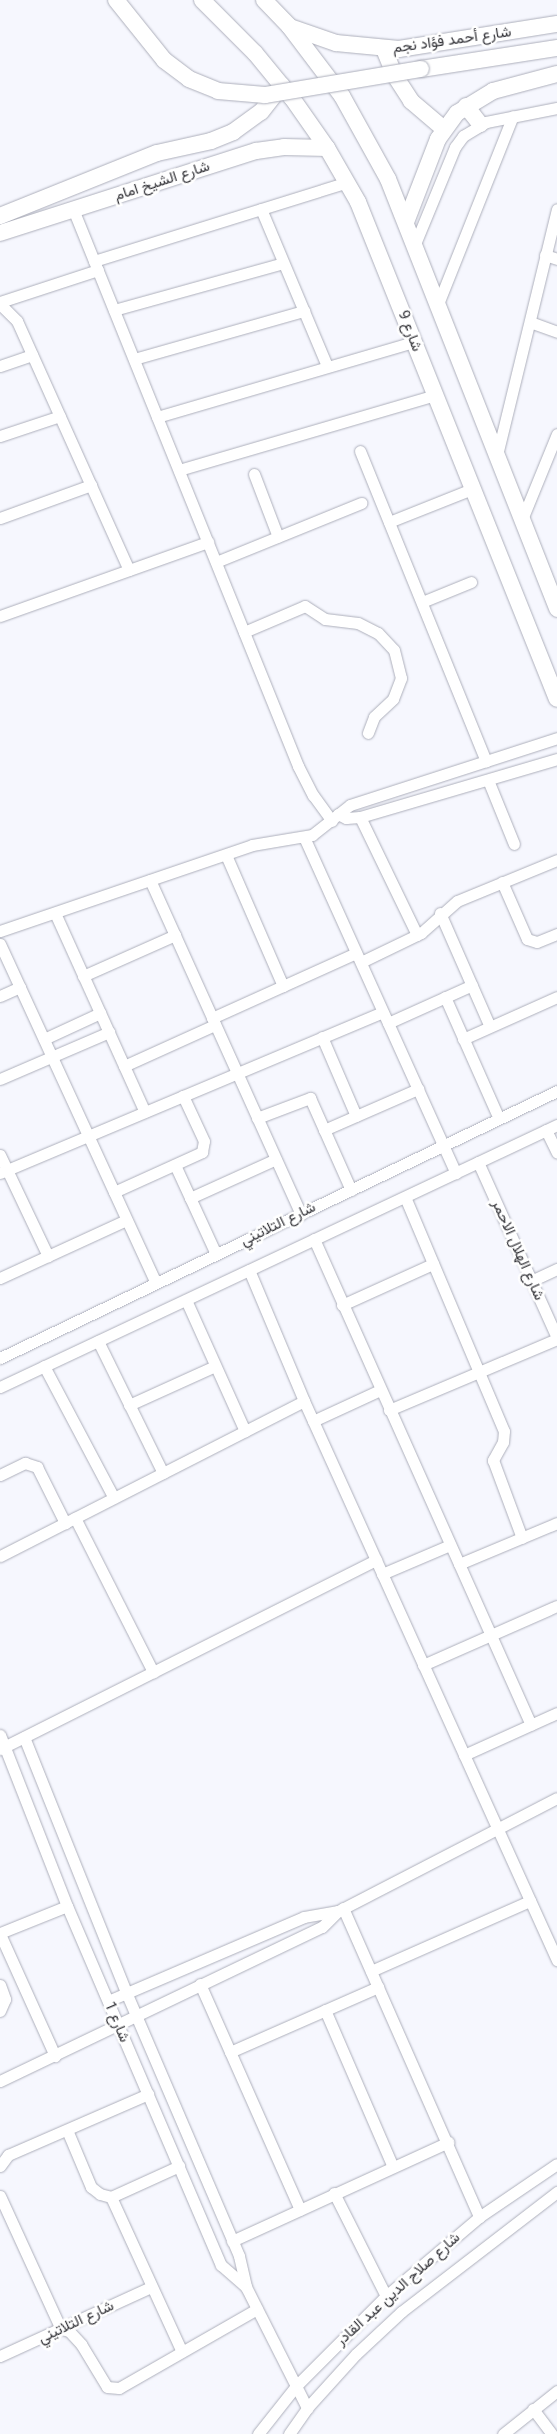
<!DOCTYPE html>
<meta charset="utf-8">
<style>
body{margin:0}
#map{position:relative;width:557px;height:2434px;overflow:hidden;background:#f6f7fe;font-family:Roboto,Vazirmatn,sans-serif}
div>[style]{position:absolute}
.roads{filter:drop-shadow(0 0 1px #adafbb) drop-shadow(0 0 1px #adafbb)}
.street>*{height:11px;margin:-5.5px;padding:0 5.5px;transform-origin:5.5px;border-radius:5.5px;background:#fff}
.secondary>*{height:16px;margin:-8px;padding:0 8px;transform-origin:8px;border-radius:8px;background:#fff}
.bridges{filter:drop-shadow(0 0 1px #adafbb) drop-shadow(0 0 1px #adafbb)}
.secondary-bridge>*{height:16px;margin:-8px;padding:0 8px;transform-origin:8px;border-radius:8px;background:#fff}
span{translate:-50% -50%;white-space:nowrap;text-align:center;line-height:1.15;-webkit-text-stroke:5px #fff;paint-order:stroke}
.street-label{font-size:15px;color:#313136}
</style>
<div id="map">
<div class="roads">
<div class="street">
<div style="left:73px;top:209px;width:601px;rotate:68deg"></div>
<div style="left:298px;top:766px;width:33px;rotate:63deg"></div>
<div style="left:313px;top:795px;width:32px;rotate:54deg"></div>
<div style="left:261px;top:209px;width:170px;rotate:67.2deg"></div>
<div style="left:415px;top:244px;width:105px;rotate:-67.6deg"></div>
<div style="left:455px;top:147px;width:14px;rotate:-54deg"></div>
<div style="left:463px;top:136px;width:27px;rotate:-31deg"></div>
<div style="left:486px;top:122px;width:72px;rotate:-11.2deg"></div>
<div style="left:545px;top:255px;width:13px;rotate:18deg"></div>
<div style="left:94px;top:261px;width:265px;rotate:-17.3deg"></div>
<div style="left:0;top:302px;width:103px;rotate:-18.1deg"></div>
<div style="left:0;top:304px;width:24px;rotate:45deg"></div>
<div style="left:17px;top:321px;width:273px;rotate:65.8deg"></div>
<div style="left:438px;top:304px;width:202px;rotate:-68.3deg"></div>
<div style="left:114px;top:310px;width:175px;rotate:-15.5deg"></div>
<div style="left:530px;top:322px;width:29px;rotate:20deg"></div>
<div style="left:134px;top:359px;width:177px;rotate:-15.8deg"></div>
<div style="left:0;top:366px;width:34px;rotate:-19deg"></div>
<div style="left:157px;top:417px;width:268px;rotate:-16.3deg"></div>
<div style="left:0;top:436px;width:63px;rotate:-18.4deg"></div>
<div style="left:360px;top:451px;width:335px;rotate:67.9deg"></div>
<div style="left:497px;top:455px;width:253px;rotate:-76.3deg"></div>
<div style="left:179px;top:470px;width:267px;rotate:-16.3deg"></div>
<div style="left:254px;top:474px;width:67px;rotate:69.1deg"></div>
<div style="left:0;top:518px;width:97px;rotate:-19.9deg"></div>
<div style="left:389px;top:522px;width:89px;rotate:-21.7deg"></div>
<div style="left:521px;top:522px;width:95px;rotate:-67.8deg"></div>
<div style="left:216px;top:562px;width:157px;rotate:-22.1deg"></div>
<div style="left:422px;top:602px;width:53px;rotate:-22.2deg"></div>
<div style="left:0;top:616px;width:221px;rotate:-19.6deg"></div>
<div style="left:244px;top:632px;width:66px;rotate:-23.1deg"></div>
<div style="left:305px;top:606px;width:24px;rotate:33deg"></div>
<div style="left:325px;top:619px;width:33px;rotate:7deg"></div>
<div style="left:358px;top:623px;width:22px;rotate:27deg"></div>
<div style="left:378px;top:633px;width:23px;rotate:47deg"></div>
<div style="left:394px;top:650px;width:29px;rotate:76deg"></div>
<div style="left:401px;top:678px;width:22px;rotate:111deg"></div>
<div style="left:393px;top:699px;width:26px;rotate:137deg"></div>
<div style="left:374px;top:717px;width:17px;rotate:111deg"></div>
<div style="left:488px;top:780px;width:69px;rotate:67.9deg"></div>
<div style="left:338px;top:814px;width:9px;rotate:27deg"></div>
<div style="left:346px;top:818px;width:14px;rotate:-4deg"></div>
<div style="left:360px;top:817px;width:205px;rotate:-16.4deg"></div>
<div style="left:360px;top:817px;width:131px;rotate:64.2deg"></div>
<div style="left:304px;top:837px;width:369px;rotate:65.7deg"></div>
<div style="left:226px;top:855px;width:143px;rotate:66.5deg"></div>
<div style="left:150px;top:880px;width:367px;rotate:65.7deg"></div>
<div style="left:502px;top:882px;width:62px;rotate:66.3deg"></div>
<div style="left:527px;top:939px;width:10px;rotate:17deg"></div>
<div style="left:537px;top:942px;width:22px;rotate:-22deg"></div>
<div style="left:55px;top:913px;width:218px;rotate:65.7deg"></div>
<div style="left:440px;top:913px;width:124px;rotate:66.3deg"></div>
<div style="left:0;top:931px;width:266px;rotate:-18.8deg"></div>
<div style="left:252px;top:845px;width:61px;rotate:-9.5deg"></div>
<div style="left:312px;top:835px;width:48px;rotate:-38.3deg"></div>
<div style="left:350px;top:805px;width:218px;rotate:-17.9deg"></div>
<div style="left:0;top:944px;width:373px;rotate:65.3deg"></div>
<div style="left:361px;top:962px;width:67px;rotate:-25.8deg"></div>
<div style="left:421px;top:933px;width:48px;rotate:-41.6deg"></div>
<div style="left:457px;top:901px;width:108px;rotate:-22.3deg"></div>
<div style="left:83px;top:976px;width:101px;rotate:-24deg"></div>
<div style="left:0;top:996px;width:22px;rotate:-24deg"></div>
<div style="left:445px;top:997px;width:133px;rotate:66.1deg"></div>
<div style="left:212px;top:1018px;width:158px;rotate:-24.3deg"></div>
<div style="left:388px;top:1023px;width:92px;rotate:-24.3deg"></div>
<div style="left:322px;top:1037px;width:86px;rotate:66.7deg"></div>
<div style="left:44px;top:1039px;width:62px;rotate:-24.9deg"></div>
<div style="left:463px;top:1039px;width:103px;rotate:-24.1deg"></div>
<div style="left:124px;top:1066px;width:100px;rotate:-24.3deg"></div>
<div style="left:0;top:1079px;width:119px;rotate:-23.3deg"></div>
<div style="left:257px;top:1118px;width:57px;rotate:-20.7deg"></div>
<div style="left:310px;top:1098px;width:101px;rotate:66deg"></div>
<div style="left:324px;top:1130px;width:103px;rotate:-23.6deg"></div>
<div style="left:546px;top:1130px;width:25px;rotate:64deg"></div>
<div style="left:0;top:1155px;width:112px;rotate:64.6deg"></div>
<div style="left:478px;top:1162px;width:193px;rotate:65.8deg"></div>
<div style="left:175px;top:1165px;width:98px;rotate:65.3deg"></div>
<div style="left:0;top:1173px;width:415px;rotate:-22.8deg"></div>
<div style="left:114px;top:1192px;width:97px;rotate:-24.4deg"></div>
<div style="left:202px;top:1152px;width:11px;rotate:-80deg"></div>
<div style="left:204px;top:1141px;width:50px;rotate:-115deg"></div>
<div style="left:405px;top:1197px;width:254px;rotate:67.1deg"></div>
<div style="left:504px;top:1431px;width:11px;rotate:95deg"></div>
<div style="left:503px;top:1442px;width:21px;rotate:119deg"></div>
<div style="left:493px;top:1460px;width:83px;rotate:69.6deg"></div>
<div style="left:190px;top:1198px;width:94px;rotate:-24.4deg"></div>
<div style="left:314px;top:1239px;width:532px;rotate:65.94deg"></div>
<div style="left:249px;top:1270px;width:142px;rotate:67.2deg"></div>
<div style="left:304px;top:1401px;width:614px;rotate:65.65deg"></div>
<div style="left:0;top:1278px;width:139px;rotate:-24.7deg"></div>
<div style="left:531px;top:1281px;width:29px;rotate:-25deg"></div>
<div style="left:186px;top:1300px;width:144px;rotate:65.8deg"></div>
<div style="left:342px;top:1305px;width:100px;rotate:-24.3deg"></div>
<div style="left:98px;top:1341px;width:147px;rotate:63.8deg"></div>
<div style="left:0;top:1358px;width:618px;rotate:-25.61deg"></div>
<div style="left:44px;top:1366px;width:149px;rotate:62.1deg"></div>
<div style="left:0;top:1387px;width:616px;rotate:-25.19deg"></div>
<div style="left:129px;top:1405px;width:94px;rotate:-24.4deg"></div>
<div style="left:389px;top:1410px;width:182px;rotate:-22.9deg"></div>
<div style="left:313px;top:1421px;width:74px;rotate:-24.8deg"></div>
<div style="left:0;top:1475px;width:28px;rotate:-26deg"></div>
<div style="left:25px;top:1463px;width:13px;rotate:18deg"></div>
<div style="left:37px;top:1467px;width:63px;rotate:63.4deg"></div>
<div style="left:75px;top:1518px;width:173px;rotate:63.1deg"></div>
<div style="left:0;top:1556px;width:341px;rotate:-27deg"></div>
<div style="left:459px;top:1564px;width:106px;rotate:-22.7deg"></div>
<div style="left:382px;top:1574px;width:74px;rotate:-23.1deg"></div>
<div style="left:423px;top:1665px;width:146px;rotate:-23.8deg"></div>
<div style="left:0;top:1735px;width:184px;rotate:68.6deg"></div>
<div style="left:67px;top:1906px;width:391px;rotate:66.8deg"></div>
<div style="left:221px;top:2265px;width:33px;rotate:41deg"></div>
<div style="left:24px;top:1737px;width:275px;rotate:68.2deg"></div>
<div style="left:126px;top:1992px;width:287px;rotate:66.8deg"></div>
<div style="left:239px;top:2256px;width:32px;rotate:77deg"></div>
<div style="left:246px;top:2287px;width:136px;rotate:63.2deg"></div>
<div style="left:0;top:1749px;width:421px;rotate:-26.7deg"></div>
<div style="left:464px;top:1755px;width:102px;rotate:-24.3deg"></div>
<div style="left:343px;top:1908px;width:338px;rotate:66.2deg"></div>
<div style="left:0;top:1933px;width:72px;rotate:-21.9deg"></div>
<div style="left:0;top:1934px;width:134px;rotate:65.7deg"></div>
<div style="left:371px;top:1971px;width:174px;rotate:-23.8deg"></div>
<div style="left:200px;top:1984px;width:247px;rotate:66.1deg"></div>
<div style="left:0;top:1985px;width:15px;rotate:70deg"></div>
<div style="left:5px;top:1999px;width:13px;rotate:113deg"></div>
<div style="left:108px;top:2001px;width:213px;rotate:-23.2deg"></div>
<div style="left:304px;top:1917px;width:35px;rotate:-10deg"></div>
<div style="left:325px;top:2010px;width:171px;rotate:66.6deg"></div>
<div style="left:230px;top:2052px;width:162px;rotate:-23.7deg"></div>
<div style="left:0;top:2081px;width:357px;rotate:-25.6deg"></div>
<div style="left:322px;top:1927px;width:23px;rotate:-45deg"></div>
<div style="left:338px;top:1911px;width:246px;rotate:-27.3deg"></div>
<div style="left:67px;top:2130px;width:62px;rotate:67.2deg"></div>
<div style="left:91px;top:2187px;width:11px;rotate:38deg"></div>
<div style="left:100px;top:2194px;width:11px;rotate:15deg"></div>
<div style="left:111px;top:2197px;width:75px;rotate:-24.5deg"></div>
<div style="left:0;top:2166px;width:14px;rotate:-54deg"></div>
<div style="left:8px;top:2155px;width:153px;rotate:-23.5deg"></div>
<div style="left:334px;top:2193px;width:115px;rotate:63.2deg"></div>
<div style="left:0;top:2196px;width:146px;rotate:65.4deg"></div>
<div style="left:61px;top:2329px;width:8px;rotate:14deg"></div>
<div style="left:69px;top:2331px;width:18px;rotate:47deg"></div>
<div style="left:81px;top:2344px;width:50px;rotate:58.8deg"></div>
<div style="left:107px;top:2387px;width:12px;rotate:5deg"></div>
<div style="left:119px;top:2388px;width:159px;rotate:-29.8deg"></div>
<div style="left:111px;top:2197px;width:170px;rotate:65.4deg"></div>
<div style="left:232px;top:2241px;width:238px;rotate:-24.6deg"></div>
<div style="left:0;top:2356px;width:166px;rotate:-24.6deg"></div>
<div style="left:533px;top:2409px;width:31px;rotate:53deg"></div>
<div style="left:258px;top:2434px;width:61px;rotate:-51.6deg"></div>
<div style="left:296px;top:2386px;width:127px;rotate:-45deg"></div>
<div style="left:386px;top:2296px;width:122px;rotate:-40.3deg"></div>
<div style="left:479px;top:2217px;width:94px;rotate:-34.2deg"></div>
<div style="left:289px;top:2434px;width:32px;rotate:-55deg"></div>
<div style="left:307px;top:2408px;width:73px;rotate:-47.8deg"></div>
<div style="left:356px;top:2354px;width:62px;rotate:-43deg"></div>
<div style="left:401px;top:2312px;width:197px;rotate:-37.6deg"></div>
<div style="left:503px;top:2434px;width:69px;rotate:-38.5deg"></div>
</div>
<div class="secondary">
<div style="left:202px;top:0;width:75px;rotate:45deg"></div>
<div style="left:255px;top:53px;width:58px;rotate:50.6deg"></div>
<div style="left:292px;top:98px;width:61px;rotate:55deg"></div>
<div style="left:327px;top:148px;width:62px;rotate:60.1deg"></div>
<div style="left:358px;top:202px;width:535px;rotate:68.18deg"></div>
<div style="left:264px;top:0;width:36px;rotate:46deg"></div>
<div style="left:289px;top:26px;width:88px;rotate:52.9deg"></div>
<div style="left:342px;top:96px;width:95px;rotate:61deg"></div>
<div style="left:388px;top:179px;width:462px;rotate:68.5deg"></div>
<div style="left:290px;top:27px;width:49px;rotate:19.2deg"></div>
<div style="left:336px;top:43px;width:63px;rotate:5.4deg"></div>
<div style="left:399px;top:49px;width:160px;rotate:-9deg"></div>
<div style="left:384px;top:49px;width:29px;rotate:68deg"></div>
<div style="left:395px;top:76px;width:30px;rotate:57deg"></div>
<div style="left:411px;top:101px;width:43px;rotate:40.3deg"></div>
<div style="left:421px;top:69px;width:138px;rotate:-8.8deg"></div>
<div style="left:466px;top:106px;width:23px;rotate:52deg"></div>
<div style="left:0;top:216px;width:169px;rotate:-21.9deg"></div>
<div style="left:157px;top:153px;width:55px;rotate:-12.5deg"></div>
<div style="left:211px;top:141px;width:24px;rotate:-22deg"></div>
<div style="left:233px;top:132px;width:34px;rotate:-36deg"></div>
<div style="left:261px;top:112px;width:34px;rotate:-52deg"></div>
<div style="left:406px;top:222px;width:89px;rotate:-68.9deg"></div>
<div style="left:438px;top:139px;width:32px;rotate:-54deg"></div>
<div style="left:457px;top:113px;width:42px;rotate:-31.4deg"></div>
<div style="left:493px;top:91px;width:66px;rotate:-14.9deg"></div>
<div style="left:0;top:233px;width:269px;rotate:-17.8deg"></div>
<div style="left:256px;top:151px;width:28px;rotate:-8deg"></div>
<div style="left:284px;top:147px;width:43px;rotate:1.3deg"></div>
</div>
</div>
<div class="bridges">
<div class="secondary-bridge">
<div style="left:116px;top:0;width:77px;rotate:51.3deg"></div>
<div style="left:164px;top:60px;width:31px;rotate:37deg"></div>
<div style="left:189px;top:79px;width:31px;rotate:22deg"></div>
<div style="left:218px;top:91px;width:47px;rotate:4.9deg"></div>
<div style="left:265px;top:95px;width:158px;rotate:-9.5deg"></div>
</div>
</div>
<div class="street-label">
<span style="left:452px;top:40px;rotate:-8deg">شارع أحمد فؤاد نجم</span>
<span style="left:162px;top:181px;rotate:-18deg">شارع الشيخ امام</span>
<span style="left:410px;top:331px;rotate:69deg">شارع 9</span>
<span style="left:278px;top:1224px;rotate:-26deg">شارع التلاتيني</span>
<span style="left:518px;top:1250px;rotate:66deg">شارع الهلال الاحمر</span>
<span style="left:117px;top:2022px;rotate:67deg">شارع 1</span>
<span style="left:398px;top:2289px;rotate:-42deg">شارع صلاح الدين عبد القادر</span>
<span style="left:76px;top:2322px;rotate:-25deg">شارع التلاتيني</span>
</div>
</div>
